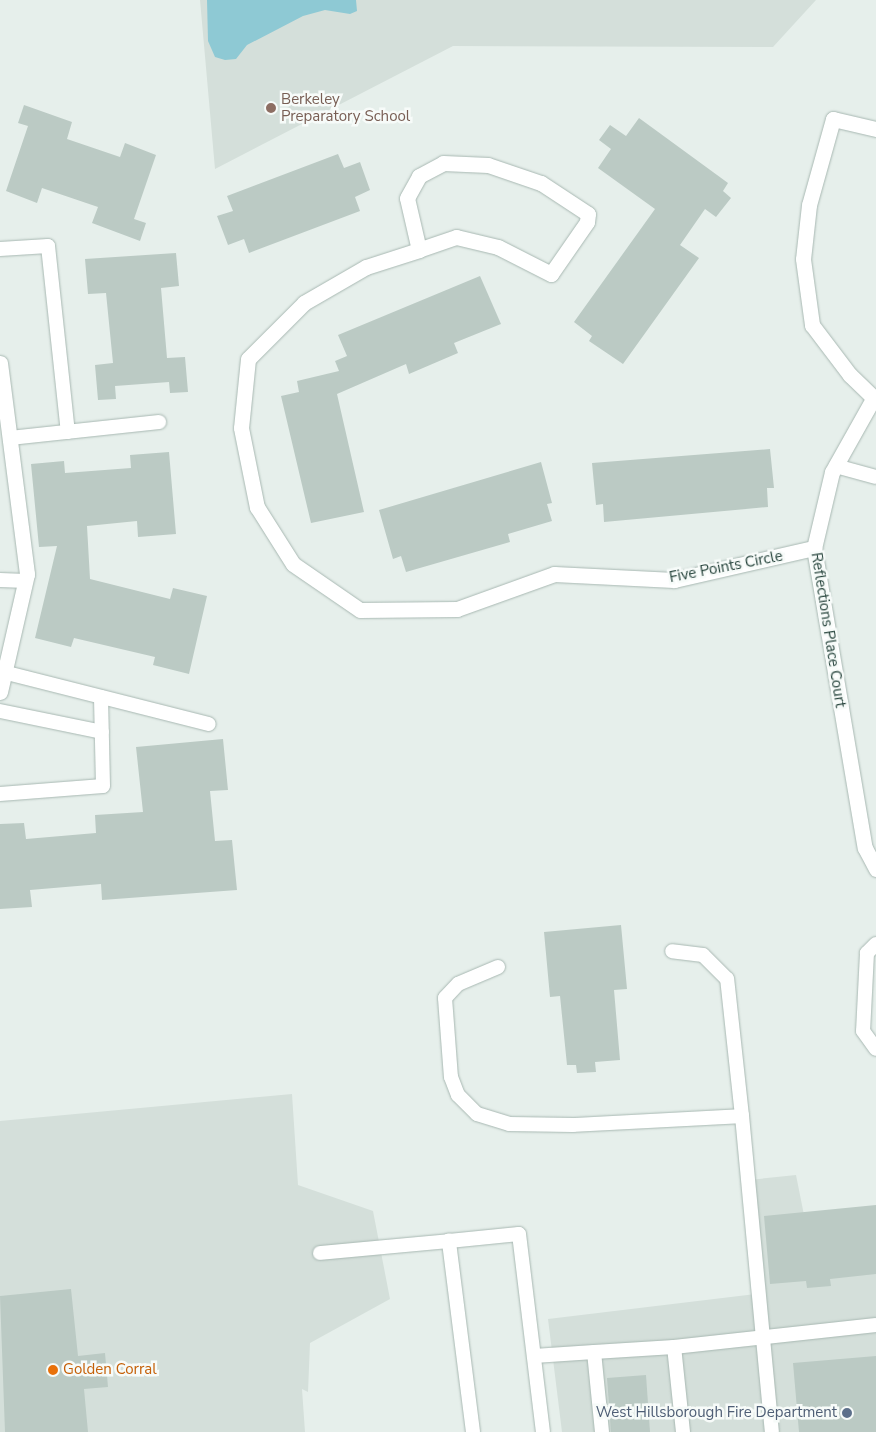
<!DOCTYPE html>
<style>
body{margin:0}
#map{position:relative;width:876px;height:1432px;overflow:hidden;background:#e6efeb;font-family:"Nunito Sans",sans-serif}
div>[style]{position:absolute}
.built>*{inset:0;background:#d4dfda}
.water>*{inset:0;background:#8ec9d4}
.building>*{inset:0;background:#bbcac4}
.roads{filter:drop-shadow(0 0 1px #a8b8b2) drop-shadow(0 0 1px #a8b8b2)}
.service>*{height:14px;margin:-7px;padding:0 7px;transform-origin:7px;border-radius:7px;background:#fff}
.minor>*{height:15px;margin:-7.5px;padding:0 7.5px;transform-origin:7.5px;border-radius:7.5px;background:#fff}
.dots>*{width:14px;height:14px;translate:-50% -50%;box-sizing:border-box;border:2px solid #f7fbf9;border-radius:50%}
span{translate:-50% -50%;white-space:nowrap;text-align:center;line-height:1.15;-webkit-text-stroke:5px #f7fbf9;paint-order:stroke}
.education-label{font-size:15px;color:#785e54}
.left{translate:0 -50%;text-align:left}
.street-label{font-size:15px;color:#24423a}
.food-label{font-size:15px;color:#c56008}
.service-label{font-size:15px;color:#4e5e75}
.right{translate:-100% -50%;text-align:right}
</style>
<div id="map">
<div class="built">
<div style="clip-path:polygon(200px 0,816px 0,773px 47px,453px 46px,215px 169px)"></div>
<div style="clip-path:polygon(292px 1094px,298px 1185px,373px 1211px,390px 1299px,310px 1343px,308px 1392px,302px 1389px,305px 1432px,0 1432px,0 1121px)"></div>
<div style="clip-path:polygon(796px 1175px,804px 1215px,876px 1211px,876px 1432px,562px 1432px,548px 1319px,765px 1293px,749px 1180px)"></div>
</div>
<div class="water">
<div style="clip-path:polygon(207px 0,356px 0,357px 11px,350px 14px,325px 10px,303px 16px,247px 45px,236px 59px,225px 60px,215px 57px,208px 41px)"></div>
</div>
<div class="building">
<div style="clip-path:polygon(24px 105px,72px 122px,67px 139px,120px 157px,125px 143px,156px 155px,134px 219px,146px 223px,140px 241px,92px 223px,98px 207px,42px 188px,37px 203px,6px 191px,28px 126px,18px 123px)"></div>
<div style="clip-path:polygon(639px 118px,728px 183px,723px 191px,731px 198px,716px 217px,705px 209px,680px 245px,699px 258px,623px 364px,589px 341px,592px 336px,574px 322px,655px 209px,598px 168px,611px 149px,599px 140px,610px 125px,626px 136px)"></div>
<div style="clip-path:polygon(338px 154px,344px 168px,360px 162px,370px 190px,355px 197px,360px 211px,249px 253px,244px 239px,228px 245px,217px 216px,233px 211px,227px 196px)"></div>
<div style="clip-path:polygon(176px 253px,179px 286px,161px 288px,167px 358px,185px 357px,188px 392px,170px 393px,169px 382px,115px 386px,116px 399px,98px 400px,95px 365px,113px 363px,106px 293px,88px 294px,85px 259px)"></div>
<div style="clip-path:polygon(480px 276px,501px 324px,454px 343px,458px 353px,409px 374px,406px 364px,337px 394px,364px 512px,311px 523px,281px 396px,299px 392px,297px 381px,339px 371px,335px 361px,347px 356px,338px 335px)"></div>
<div style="clip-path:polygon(770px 449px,774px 488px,767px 488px,768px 507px,604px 522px,603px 504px,596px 505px,592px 463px)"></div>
<div style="clip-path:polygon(169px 452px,176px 534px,138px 537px,137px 521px,87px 526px,90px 579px,170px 599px,173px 588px,207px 596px,189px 674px,153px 665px,155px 657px,74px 638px,71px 647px,35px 638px,57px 546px,39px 547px,31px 464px,64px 461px,65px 473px,131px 468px,130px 455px)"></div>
<div style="clip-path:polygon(541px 462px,552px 503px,547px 504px,552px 521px,508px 534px,510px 542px,406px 572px,401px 556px,393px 559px,379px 510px)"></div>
<div style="clip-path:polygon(223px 739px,228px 790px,210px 791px,215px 841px,232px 840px,237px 890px,102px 900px,101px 884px,30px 890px,32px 907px,0 909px,0 824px,24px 823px,26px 839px,96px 833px,95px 815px,143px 812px,136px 747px)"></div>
<div style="clip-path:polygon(621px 925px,627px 989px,614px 990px,620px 1060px,595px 1062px,596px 1072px,577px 1073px,576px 1065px,567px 1065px,560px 996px,550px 997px,544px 932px)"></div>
<div style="clip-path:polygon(876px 1205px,876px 1274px,830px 1279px,831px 1286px,807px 1288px,806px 1281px,770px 1284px,764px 1216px)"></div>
<div style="clip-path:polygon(71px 1289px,78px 1356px,105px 1353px,108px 1387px,84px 1389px,88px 1432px,5px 1432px,0 1296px)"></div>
<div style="clip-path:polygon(876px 1356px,876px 1432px,799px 1432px,793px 1363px)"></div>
<div style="clip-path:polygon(646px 1375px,650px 1432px,611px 1432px,607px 1378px)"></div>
</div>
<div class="roads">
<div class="service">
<div style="left:0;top:249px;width:48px;rotate:-3.6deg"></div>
<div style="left:48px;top:246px;width:187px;rotate:83.9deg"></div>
<div style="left:10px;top:438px;width:150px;rotate:-6.1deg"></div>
<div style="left:836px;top:466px;width:41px;rotate:15.4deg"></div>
<div style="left:0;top:580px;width:26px;rotate:2deg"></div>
<div style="left:7px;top:673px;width:208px;rotate:14.2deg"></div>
<div style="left:0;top:711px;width:104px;rotate:11.6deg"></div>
<div style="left:0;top:794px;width:103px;rotate:-4.4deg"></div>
<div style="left:103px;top:786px;width:89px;rotate:-91.3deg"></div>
<div style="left:876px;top:944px;width:13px;rotate:135deg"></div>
<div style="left:867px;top:953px;width:78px;rotate:92.9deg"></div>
<div style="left:863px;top:1031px;width:22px;rotate:54deg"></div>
<div style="left:498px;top:967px;width:43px;rotate:157deg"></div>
<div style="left:458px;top:984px;width:19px;rotate:133deg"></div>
<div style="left:445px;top:998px;width:79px;rotate:85.7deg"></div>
<div style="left:451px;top:1077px;width:19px;rotate:69deg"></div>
<div style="left:458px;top:1095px;width:27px;rotate:45deg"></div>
<div style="left:477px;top:1114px;width:34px;rotate:17deg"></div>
<div style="left:509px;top:1124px;width:64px;rotate:0.9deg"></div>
<div style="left:573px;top:1125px;width:169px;rotate:-3deg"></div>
<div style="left:742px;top:1116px;width:138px;rotate:-96.2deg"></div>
<div style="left:727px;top:979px;width:34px;rotate:-135deg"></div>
<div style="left:703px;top:955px;width:31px;rotate:-173deg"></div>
<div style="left:742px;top:1116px;width:317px;rotate:84.6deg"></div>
<div style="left:320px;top:1253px;width:130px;rotate:-5.3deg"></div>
<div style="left:534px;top:1356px;width:60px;rotate:-3.8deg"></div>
<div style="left:473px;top:1432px;width:193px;rotate:-97.2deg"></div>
<div style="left:449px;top:1241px;width:70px;rotate:-5.7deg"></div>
<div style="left:519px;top:1234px;width:199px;rotate:83.1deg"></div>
<div style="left:602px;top:1432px;width:80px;rotate:-95.7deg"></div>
<div style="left:594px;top:1352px;width:80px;rotate:-3.6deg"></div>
<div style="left:683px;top:1432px;width:85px;rotate:-96deg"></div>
<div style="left:674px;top:1347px;width:203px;rotate:-6.2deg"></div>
</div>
<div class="minor">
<div style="left:833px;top:119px;width:89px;rotate:105.6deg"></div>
<div style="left:809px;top:205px;width:54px;rotate:96.3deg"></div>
<div style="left:803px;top:259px;width:67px;rotate:82.2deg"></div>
<div style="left:812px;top:325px;width:63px;rotate:52.8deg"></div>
<div style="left:850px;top:375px;width:36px;rotate:44deg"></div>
<div style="left:833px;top:119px;width:44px;rotate:13.1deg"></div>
<div style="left:419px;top:250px;width:53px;rotate:-103deg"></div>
<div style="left:407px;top:198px;width:25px;rotate:-61deg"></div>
<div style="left:419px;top:176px;width:27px;rotate:-28deg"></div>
<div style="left:443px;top:163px;width:45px;rotate:2.5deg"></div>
<div style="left:488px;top:165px;width:56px;rotate:18.8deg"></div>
<div style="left:541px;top:183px;width:56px;rotate:33.4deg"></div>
<div style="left:588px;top:214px;width:8px;rotate:97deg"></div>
<div style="left:587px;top:222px;width:63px;rotate:124.7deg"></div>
<div style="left:551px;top:274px;width:59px;rotate:-153deg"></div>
<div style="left:498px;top:247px;width:43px;rotate:-166.6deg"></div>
<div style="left:456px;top:237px;width:39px;rotate:161deg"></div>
<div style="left:419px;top:250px;width:56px;rotate:162.2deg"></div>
<div style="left:366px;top:267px;width:72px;rotate:149.9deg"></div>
<div style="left:304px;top:303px;width:79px;rotate:135deg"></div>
<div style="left:248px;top:359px;width:69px;rotate:95.8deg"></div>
<div style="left:241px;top:428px;width:81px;rotate:78.6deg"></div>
<div style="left:257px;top:507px;width:67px;rotate:57.7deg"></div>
<div style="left:293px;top:564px;width:81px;rotate:34.5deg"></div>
<div style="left:360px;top:610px;width:97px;rotate:-0.6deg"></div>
<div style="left:457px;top:609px;width:103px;rotate:-19.8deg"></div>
<div style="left:554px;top:574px;width:120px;rotate:2.9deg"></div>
<div style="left:674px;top:580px;width:144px;rotate:-12.9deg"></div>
<div style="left:0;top:363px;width:213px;rotate:82.7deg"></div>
<div style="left:27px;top:574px;width:121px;rotate:102.9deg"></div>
<div style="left:873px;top:399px;width:84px;rotate:119.3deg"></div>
<div style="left:832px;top:472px;width:78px;rotate:103.3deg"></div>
<div style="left:814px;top:548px;width:304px;rotate:80.4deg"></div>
<div style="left:865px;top:848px;width:24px;rotate:62deg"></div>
</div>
</div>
<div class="dots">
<div style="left:271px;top:108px;background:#8d6e63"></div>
<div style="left:53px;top:1370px;background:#e8710a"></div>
<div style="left:847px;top:1413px;background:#5c6f8a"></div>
</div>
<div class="education-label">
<span class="left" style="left:281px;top:108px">Berkeley<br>Preparatory School</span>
</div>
<div class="street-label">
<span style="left:726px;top:567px;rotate:-11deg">Five Points Circle</span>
<span style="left:828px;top:630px;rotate:81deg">Reflections Place Court</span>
</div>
<div class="food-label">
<span class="left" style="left:63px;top:1370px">Golden Corral</span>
</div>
<div class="service-label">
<span class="right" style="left:837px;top:1413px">West Hillsborough Fire Department</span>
</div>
</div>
